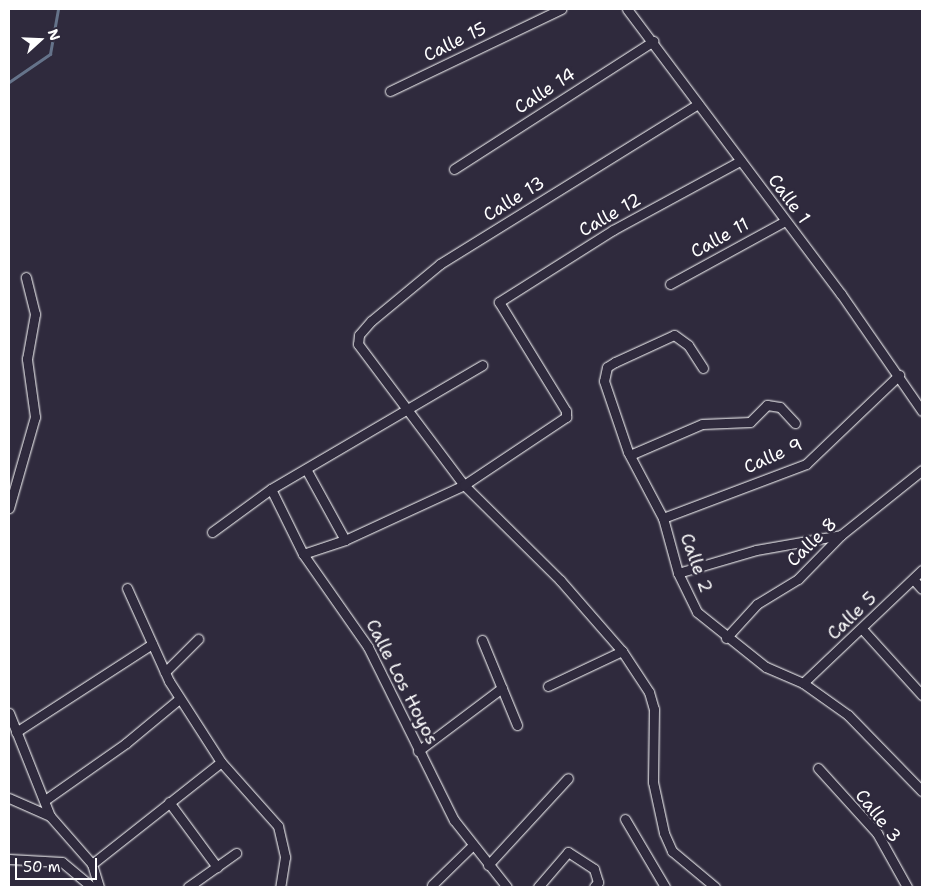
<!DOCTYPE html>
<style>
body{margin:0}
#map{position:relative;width:931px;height:896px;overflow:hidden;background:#2f2a3d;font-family:"Shantell Sans",sans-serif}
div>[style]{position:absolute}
.stream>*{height:3px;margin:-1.5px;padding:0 1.5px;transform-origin:1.5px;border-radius:1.5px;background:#65738a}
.roads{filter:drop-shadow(0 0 1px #fff) drop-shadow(0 0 1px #fff)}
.street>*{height:9px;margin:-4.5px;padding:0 4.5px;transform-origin:4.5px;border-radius:4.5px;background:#2f2a3d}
span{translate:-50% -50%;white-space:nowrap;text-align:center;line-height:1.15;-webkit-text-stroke:5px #2f2a3d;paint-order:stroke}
.street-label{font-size:18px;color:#fff}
.frame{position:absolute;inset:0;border:10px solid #fff;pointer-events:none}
.north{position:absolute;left:15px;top:15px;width:50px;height:50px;-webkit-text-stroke:4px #2f2a3d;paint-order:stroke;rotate:70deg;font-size:14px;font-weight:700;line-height:20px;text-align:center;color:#fff}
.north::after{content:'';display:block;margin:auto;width:18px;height:22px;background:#fff;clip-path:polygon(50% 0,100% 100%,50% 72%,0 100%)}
.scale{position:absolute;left:15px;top:858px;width:82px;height:22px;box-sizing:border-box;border:2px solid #fff;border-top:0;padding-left:6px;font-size:15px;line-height:18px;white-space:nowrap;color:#fff;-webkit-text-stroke:4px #2f2a3d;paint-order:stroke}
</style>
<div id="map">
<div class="stream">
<div style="left:9px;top:82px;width:50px;rotate:-34.3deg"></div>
<div style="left:50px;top:54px;width:46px;rotate:-79.9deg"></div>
</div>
<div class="roads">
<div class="street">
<div style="left:627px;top:9px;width:356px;rotate:53.1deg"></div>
<div style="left:841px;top:294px;width:142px;rotate:55.3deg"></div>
<div style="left:390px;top:91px;width:190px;rotate:-25.6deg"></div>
<div style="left:698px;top:104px;width:304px;rotate:148.2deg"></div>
<div style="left:440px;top:264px;width:89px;rotate:140.4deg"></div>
<div style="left:371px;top:321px;width:18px;rotate:131deg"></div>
<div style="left:359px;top:335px;width:9px;rotate:96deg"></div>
<div style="left:358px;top:344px;width:176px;rotate:53.1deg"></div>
<div style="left:464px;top:485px;width:135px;rotate:44.7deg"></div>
<div style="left:560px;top:580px;width:94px;rotate:48.9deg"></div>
<div style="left:622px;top:651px;width:49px;rotate:56.6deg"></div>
<div style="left:649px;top:692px;width:18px;rotate:74deg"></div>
<div style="left:654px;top:709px;width:73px;rotate:90.8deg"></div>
<div style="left:653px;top:782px;width:52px;rotate:77.8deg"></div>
<div style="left:664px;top:833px;width:20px;rotate:66deg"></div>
<div style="left:672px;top:851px;width:56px;rotate:39.9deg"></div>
<div style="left:454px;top:169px;width:237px;rotate:-32.7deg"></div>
<div style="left:670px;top:284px;width:131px;rotate:-28.7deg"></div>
<div style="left:703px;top:368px;width:27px;rotate:-123deg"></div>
<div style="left:688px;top:345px;width:17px;rotate:-144deg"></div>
<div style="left:674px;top:335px;width:65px;rotate:155.4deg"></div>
<div style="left:615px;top:362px;width:9px;rotate:148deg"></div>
<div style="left:607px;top:367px;width:14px;rotate:102deg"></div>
<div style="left:604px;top:381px;width:75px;rotate:71.3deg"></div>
<div style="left:628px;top:452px;width:75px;rotate:62.1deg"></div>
<div style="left:663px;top:518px;width:57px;rotate:74.7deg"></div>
<div style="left:678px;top:573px;width:43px;rotate:64deg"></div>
<div style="left:697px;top:612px;width:88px;rotate:38.6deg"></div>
<div style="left:766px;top:667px;width:40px;rotate:23.4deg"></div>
<div style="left:803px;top:683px;width:55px;rotate:35.4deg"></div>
<div style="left:848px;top:715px;width:106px;rotate:45.8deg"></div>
<div style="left:630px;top:455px;width:78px;rotate:-23.3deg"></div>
<div style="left:702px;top:424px;width:48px;rotate:-2.4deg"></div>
<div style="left:750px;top:422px;width:24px;rotate:-45deg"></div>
<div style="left:767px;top:405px;width:13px;rotate:9deg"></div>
<div style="left:780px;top:407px;width:22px;rotate:47deg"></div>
<div style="left:306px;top:469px;width:81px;rotate:61.2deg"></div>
<div style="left:345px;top:540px;width:131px;rotate:-24.8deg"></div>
<div style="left:464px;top:485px;width:123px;rotate:-33.7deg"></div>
<div style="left:566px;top:417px;width:6px;rotate:-90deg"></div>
<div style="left:566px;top:411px;width:128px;rotate:-121.6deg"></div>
<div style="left:499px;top:302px;width:135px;rotate:-32.3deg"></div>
<div style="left:613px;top:230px;width:145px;rotate:-28.5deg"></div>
<div style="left:271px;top:489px;width:72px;rotate:63.8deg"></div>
<div style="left:303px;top:554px;width:113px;rotate:55deg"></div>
<div style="left:368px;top:647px;width:193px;rotate:63.6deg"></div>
<div style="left:454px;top:820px;width:85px;rotate:51.7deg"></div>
<div style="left:9px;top:508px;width:95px;rotate:-74.1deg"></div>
<div style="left:35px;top:417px;width:59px;rotate:-97.9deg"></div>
<div style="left:27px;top:359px;width:46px;rotate:-79.9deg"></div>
<div style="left:35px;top:314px;width:38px;rotate:-104deg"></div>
<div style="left:663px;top:518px;width:153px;rotate:-20.7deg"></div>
<div style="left:806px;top:464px;width:129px;rotate:-43.7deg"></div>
<div style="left:212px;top:532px;width:73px;rotate:-36.1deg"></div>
<div style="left:271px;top:489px;width:245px;rotate:-30.4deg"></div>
<div style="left:303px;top:554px;width:44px;rotate:-18.4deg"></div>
<div style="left:678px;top:573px;width:81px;rotate:-16.4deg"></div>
<div style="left:756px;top:550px;width:86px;rotate:-10deg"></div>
<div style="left:913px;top:579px;width:13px;rotate:48deg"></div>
<div style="left:863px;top:630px;width:88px;rotate:47.8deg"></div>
<div style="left:726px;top:638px;width:46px;rotate:-47.6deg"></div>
<div style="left:757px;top:604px;width:48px;rotate:-31.4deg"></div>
<div style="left:798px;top:579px;width:62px;rotate:-45.7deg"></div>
<div style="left:841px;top:535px;width:104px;rotate:-38.7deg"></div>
<div style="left:482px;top:640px;width:92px;rotate:67.6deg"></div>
<div style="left:165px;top:672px;width:47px;rotate:-45deg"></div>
<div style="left:803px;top:683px;width:164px;rotate:-43.5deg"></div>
<div style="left:548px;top:686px;width:82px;rotate:-25.3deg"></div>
<div style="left:9px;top:713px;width:111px;rotate:68.3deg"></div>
<div style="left:16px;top:732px;width:162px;rotate:-32.9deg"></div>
<div style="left:418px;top:751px;width:105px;rotate:-36.9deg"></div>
<div style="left:221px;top:762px;width:86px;rotate:48.3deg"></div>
<div style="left:278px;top:826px;width:32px;rotate:77deg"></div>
<div style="left:285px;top:857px;width:30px;rotate:99deg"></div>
<div style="left:818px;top:768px;width:88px;rotate:47.8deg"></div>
<div style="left:877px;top:833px;width:62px;rotate:60.9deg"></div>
<div style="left:9px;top:798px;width:45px;rotate:23.7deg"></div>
<div style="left:50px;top:816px;width:64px;rotate:48.8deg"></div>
<div style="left:92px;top:864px;width:24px;rotate:73deg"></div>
<div style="left:45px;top:800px;width:99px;rotate:-35.1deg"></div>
<div style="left:126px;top:743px;width:69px;rotate:-39.7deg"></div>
<div style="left:169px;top:802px;width:81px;rotate:53.6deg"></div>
<div style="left:625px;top:819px;width:79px;rotate:59.5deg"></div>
<div style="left:9px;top:859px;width:53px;rotate:3.2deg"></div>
<div style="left:62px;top:862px;width:39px;rotate:40deg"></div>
<div style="left:92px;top:864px;width:164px;rotate:-38.3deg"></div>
<div style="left:221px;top:762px;width:96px;rotate:-122.7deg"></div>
<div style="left:169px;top:681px;width:102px;rotate:-114.3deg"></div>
<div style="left:488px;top:865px;width:118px;rotate:-47.4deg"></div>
<div style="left:432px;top:885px;width:56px;rotate:-44.3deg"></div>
<div style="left:188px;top:887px;width:59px;rotate:-35.3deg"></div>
<div style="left:538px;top:887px;width:46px;rotate:-49.4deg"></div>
<div style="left:568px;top:852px;width:31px;rotate:33deg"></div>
<div style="left:594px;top:869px;width:14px;rotate:73deg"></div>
<div style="left:598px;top:882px;width:6px;rotate:129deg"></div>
</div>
</div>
<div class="street-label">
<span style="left:455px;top:42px;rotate:-26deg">Calle 15</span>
<span style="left:545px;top:91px;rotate:-33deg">Calle 14</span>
<span style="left:514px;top:199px;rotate:-32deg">Calle 13</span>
<span style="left:789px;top:199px;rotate:53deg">Calle 1</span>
<span style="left:610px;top:215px;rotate:-30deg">Calle 12</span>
<span style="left:720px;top:238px;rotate:-29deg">Calle 11</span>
<span style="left:773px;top:456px;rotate:-24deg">Calle 9</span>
<span style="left:812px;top:542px;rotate:-44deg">Calle 8</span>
<span style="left:696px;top:563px;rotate:70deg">Calle 2</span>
<span style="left:852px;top:616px;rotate:-44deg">Calle 5</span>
<span style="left:402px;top:682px;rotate:63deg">Calle Los Hoyos</span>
<span style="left:878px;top:816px;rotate:52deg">Calle 3</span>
</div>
<div class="frame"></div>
<div class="north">N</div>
<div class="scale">50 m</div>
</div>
